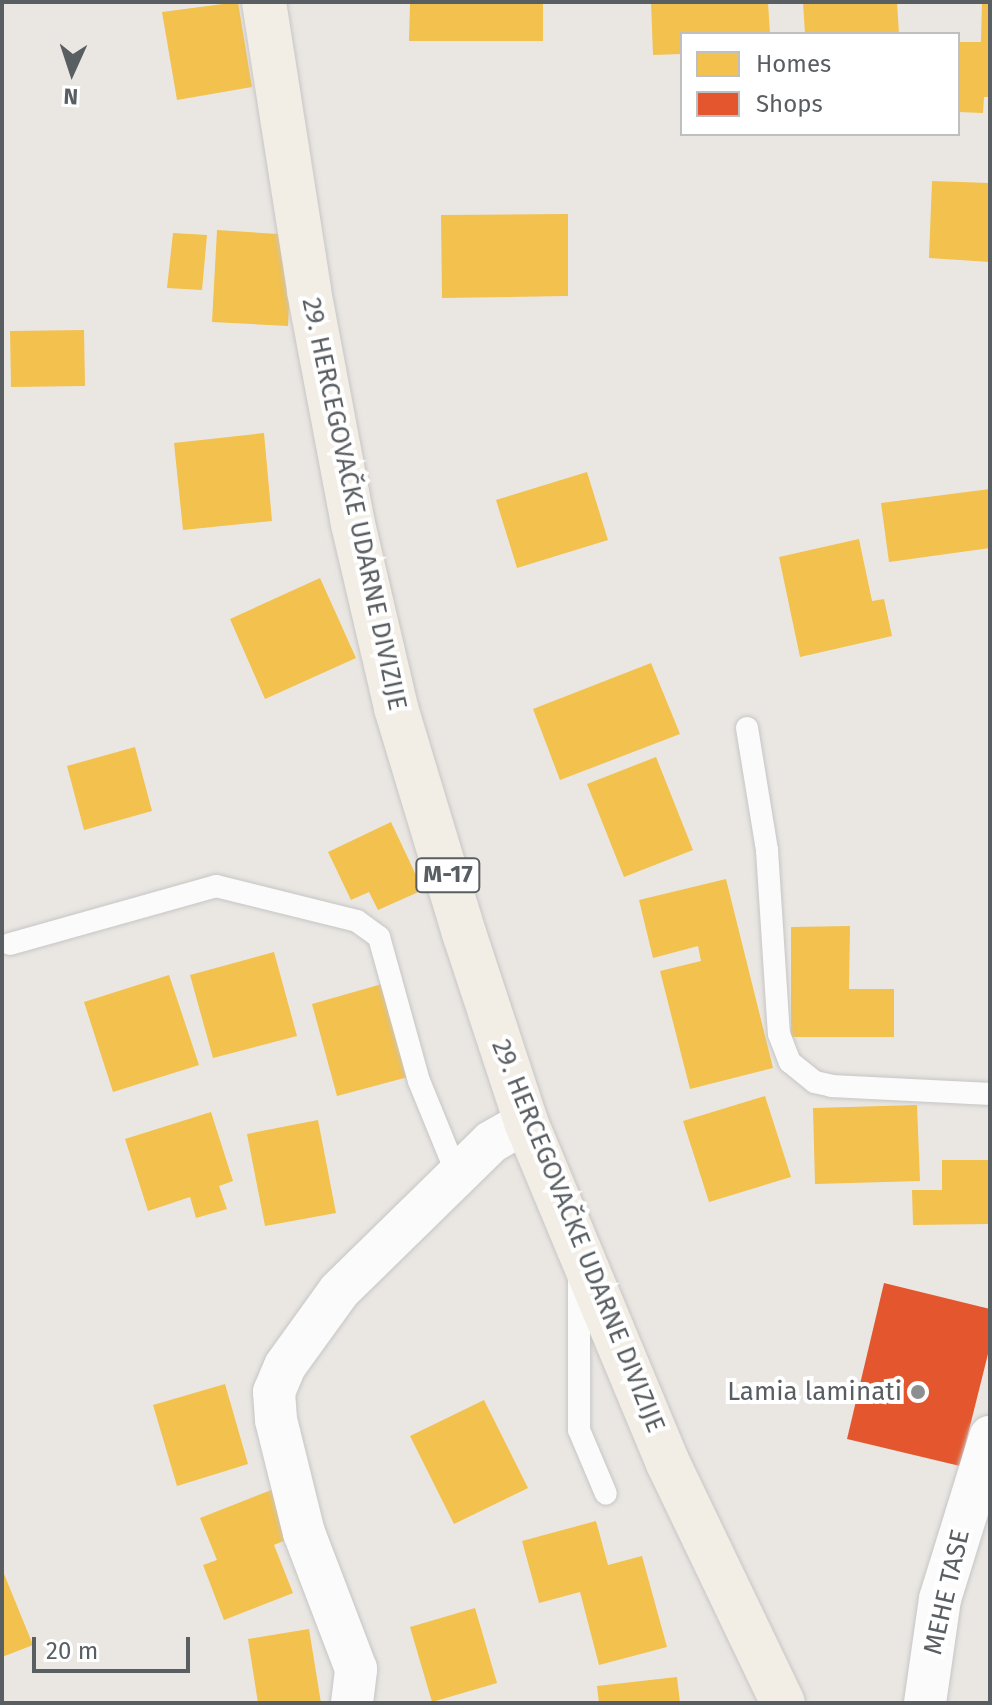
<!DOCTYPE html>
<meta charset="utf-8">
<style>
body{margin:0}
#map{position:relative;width:992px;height:1705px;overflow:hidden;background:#eae7e3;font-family:"Fira Sans",sans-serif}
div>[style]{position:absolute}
.homes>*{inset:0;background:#f2c14e}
.shops>*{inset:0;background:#e4572e}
.roads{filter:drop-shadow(0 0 2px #c6c6c5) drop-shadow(0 0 2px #c6c6c5)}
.service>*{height:22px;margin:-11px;padding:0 11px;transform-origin:11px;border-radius:11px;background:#fcfbfb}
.minor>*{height:42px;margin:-21px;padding:0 21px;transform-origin:21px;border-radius:21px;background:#fcfbfb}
.primary>*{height:44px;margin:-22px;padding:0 22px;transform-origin:22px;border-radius:22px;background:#f2eee6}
.dots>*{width:22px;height:22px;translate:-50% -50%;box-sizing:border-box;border:4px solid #fff;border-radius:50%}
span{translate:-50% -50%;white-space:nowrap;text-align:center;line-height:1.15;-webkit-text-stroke:8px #fff;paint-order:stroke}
.shield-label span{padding:2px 6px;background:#fff;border:2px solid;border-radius:6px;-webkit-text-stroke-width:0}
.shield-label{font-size:24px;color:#595e62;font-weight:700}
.street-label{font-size:26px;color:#595e62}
.poi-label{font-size:26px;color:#595e62}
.right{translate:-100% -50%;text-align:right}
.frame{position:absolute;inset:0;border:4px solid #595e62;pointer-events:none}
.legend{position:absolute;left:680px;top:32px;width:280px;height:104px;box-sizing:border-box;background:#fff;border:2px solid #bdbfc0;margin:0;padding:10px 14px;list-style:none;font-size:24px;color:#595e62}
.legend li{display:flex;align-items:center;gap:16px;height:40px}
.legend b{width:40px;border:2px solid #bdbfc0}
.north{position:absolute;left:32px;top:32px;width:80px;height:80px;-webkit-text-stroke:6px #fff;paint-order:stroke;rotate:183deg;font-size:22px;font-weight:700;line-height:32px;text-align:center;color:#595e62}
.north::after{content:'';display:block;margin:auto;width:28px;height:36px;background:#595e62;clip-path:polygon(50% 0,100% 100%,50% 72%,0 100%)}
.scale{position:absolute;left:32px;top:1637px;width:158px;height:36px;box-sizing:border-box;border:4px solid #595e62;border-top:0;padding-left:10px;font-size:24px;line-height:28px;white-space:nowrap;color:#595e62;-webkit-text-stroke:6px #fff;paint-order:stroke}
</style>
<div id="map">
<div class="homes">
<div style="clip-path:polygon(238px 2px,252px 87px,177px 100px,162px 12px)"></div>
<div style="clip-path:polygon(410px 2px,543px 2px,543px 41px,409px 41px)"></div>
<div style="clip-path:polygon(651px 2px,768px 2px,770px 34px,682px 34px,682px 54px,653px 55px)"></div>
<div style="clip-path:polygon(803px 2px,897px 2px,899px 34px,805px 34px)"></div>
<div style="clip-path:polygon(982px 2px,990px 2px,990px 97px,984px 97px,983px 113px,958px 112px,958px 42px,981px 42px)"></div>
<div style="clip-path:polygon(932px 181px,990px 183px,990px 262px,929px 258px)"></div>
<div style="clip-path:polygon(568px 214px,568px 296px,442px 298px,441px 215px)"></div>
<div style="clip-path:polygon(217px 230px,293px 235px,288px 326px,212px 322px)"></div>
<div style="clip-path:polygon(173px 233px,207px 235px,202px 290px,167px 288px)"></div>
<div style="clip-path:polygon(84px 330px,85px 386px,11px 387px,10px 331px)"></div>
<div style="clip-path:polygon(264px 433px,272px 521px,183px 530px,174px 443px)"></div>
<div style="clip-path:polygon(587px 472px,608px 540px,517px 568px,496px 500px)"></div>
<div style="clip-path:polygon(990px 489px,990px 548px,889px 562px,881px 503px)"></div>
<div style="clip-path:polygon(859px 539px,872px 601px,884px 599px,892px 636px,800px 657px,779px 557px)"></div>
<div style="clip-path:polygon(320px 578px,356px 658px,265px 699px,230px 619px)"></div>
<div style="clip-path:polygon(651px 663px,680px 734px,560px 780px,533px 709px)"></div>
<div style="clip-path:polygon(135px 747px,152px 811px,84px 830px,67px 766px)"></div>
<div style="clip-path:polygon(656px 757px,693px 850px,624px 877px,587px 784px)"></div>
<div style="clip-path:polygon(391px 822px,423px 890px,378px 910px,369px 892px,351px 900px,328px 852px)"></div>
<div style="clip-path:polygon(726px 879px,773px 1068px,690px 1089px,660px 971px,701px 961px,698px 946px,653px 958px,639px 900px)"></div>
<div style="clip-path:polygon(850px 926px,849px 989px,894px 989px,894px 1037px,791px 1037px,791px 927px)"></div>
<div style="clip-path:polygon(274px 952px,297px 1036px,213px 1058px,190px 975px)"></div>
<div style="clip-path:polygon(169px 975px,199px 1065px,113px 1092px,84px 1002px)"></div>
<div style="clip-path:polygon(382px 984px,408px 1077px,337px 1096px,312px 1004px)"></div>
<div style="clip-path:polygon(765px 1096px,791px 1177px,709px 1202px,683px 1121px)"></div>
<div style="clip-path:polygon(917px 1105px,920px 1181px,815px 1184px,813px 1108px)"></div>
<div style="clip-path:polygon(211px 1112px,233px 1181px,219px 1186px,227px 1209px,196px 1218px,190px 1197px,148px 1211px,125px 1139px)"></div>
<div style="clip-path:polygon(318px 1120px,336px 1213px,265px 1226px,247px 1134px)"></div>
<div style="clip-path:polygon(942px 1160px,990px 1160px,990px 1224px,913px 1225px,912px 1190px,942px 1190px)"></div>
<div style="clip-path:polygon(225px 1384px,248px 1464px,177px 1486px,153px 1405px)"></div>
<div style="clip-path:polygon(484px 1400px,528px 1488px,454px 1524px,410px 1436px)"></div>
<div style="clip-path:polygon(274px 1489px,293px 1537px,274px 1545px,293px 1593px,224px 1620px,203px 1565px,217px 1560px,200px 1518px)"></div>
<div style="clip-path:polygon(596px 1521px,608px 1565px,642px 1556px,667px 1647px,599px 1665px,580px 1592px,539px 1603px,522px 1541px)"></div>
<div style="clip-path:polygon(2px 1569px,33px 1645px,2px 1657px)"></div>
<div style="clip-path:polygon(475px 1608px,497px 1683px,432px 1702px,410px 1627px)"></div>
<div style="clip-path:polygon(309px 1629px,321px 1703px,258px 1703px,248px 1639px)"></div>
<div style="clip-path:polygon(677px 1677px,680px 1703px,599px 1703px,597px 1686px)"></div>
</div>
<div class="shops">
<div style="clip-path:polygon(884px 1283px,990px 1309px,990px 1346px,960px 1466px,847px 1439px)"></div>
</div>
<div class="roads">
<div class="service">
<div style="left:747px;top:728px;width:124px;rotate:80.7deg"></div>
<div style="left:767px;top:850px;width:184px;rotate:86.3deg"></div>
<div style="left:779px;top:1034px;width:30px;rotate:69deg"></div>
<div style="left:790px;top:1062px;width:32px;rotate:39deg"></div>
<div style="left:815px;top:1082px;width:17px;rotate:13deg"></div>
<div style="left:832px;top:1086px;width:158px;rotate:2.9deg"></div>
<div style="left:10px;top:944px;width:214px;rotate:-15.7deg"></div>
<div style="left:216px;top:886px;width:145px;rotate:13.9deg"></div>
<div style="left:357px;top:921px;width:27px;rotate:36deg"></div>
<div style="left:379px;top:937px;width:149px;rotate:74.5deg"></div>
<div style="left:419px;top:1081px;width:100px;rotate:67.8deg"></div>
<div style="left:579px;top:1273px;width:157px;rotate:90deg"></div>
<div style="left:579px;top:1430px;width:69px;rotate:67.1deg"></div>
</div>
<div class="minor">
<div style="left:352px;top:1703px;width:34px;rotate:-83deg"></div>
<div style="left:356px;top:1669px;width:146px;rotate:-110.9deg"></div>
<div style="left:304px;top:1533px;width:116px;rotate:-103.9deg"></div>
<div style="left:276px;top:1420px;width:28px;rotate:-94deg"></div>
<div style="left:274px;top:1392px;width:28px;rotate:-67deg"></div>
<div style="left:285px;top:1366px;width:92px;rotate:-54.2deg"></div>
<div style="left:339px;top:1291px;width:213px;rotate:-44.4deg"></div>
<div style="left:491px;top:1142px;width:40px;rotate:-29.7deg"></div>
<div style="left:925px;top:1703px;width:105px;rotate:-81.8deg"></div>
<div style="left:940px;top:1599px;width:170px;rotate:-72.8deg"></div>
</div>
<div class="primary">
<div style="left:264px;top:2px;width:292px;rotate:81.1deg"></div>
<div style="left:309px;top:291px;width:237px;rotate:79.3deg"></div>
<div style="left:353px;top:524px;width:189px;rotate:76.8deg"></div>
<div style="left:396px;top:708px;width:238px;rotate:73.2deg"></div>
<div style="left:465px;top:936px;width:196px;rotate:71.8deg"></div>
<div style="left:526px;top:1122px;width:369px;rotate:67.4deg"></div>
<div style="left:668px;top:1463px;width:266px;rotate:64.4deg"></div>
</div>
</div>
<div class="dots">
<div style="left:918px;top:1392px;background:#8c8e8f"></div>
</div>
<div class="shield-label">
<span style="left:448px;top:875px">M-17</span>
</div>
<div class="street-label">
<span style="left:354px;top:504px;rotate:78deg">29. HERCEGOVAČKE UDARNE DIVIZIJE</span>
<span style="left:578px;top:1236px;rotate:68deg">29. HERCEGOVAČKE UDARNE DIVIZIJE</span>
<span style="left:947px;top:1592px;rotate:-77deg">MEHE TASE</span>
</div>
<div class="poi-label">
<span class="right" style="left:902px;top:1392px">Lamia laminati</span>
</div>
<div class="frame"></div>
<ul class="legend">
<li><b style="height:22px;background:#f2c14e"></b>Homes</li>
<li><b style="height:22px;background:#e4572e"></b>Shops</li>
</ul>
<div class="north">N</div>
<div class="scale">20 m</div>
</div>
